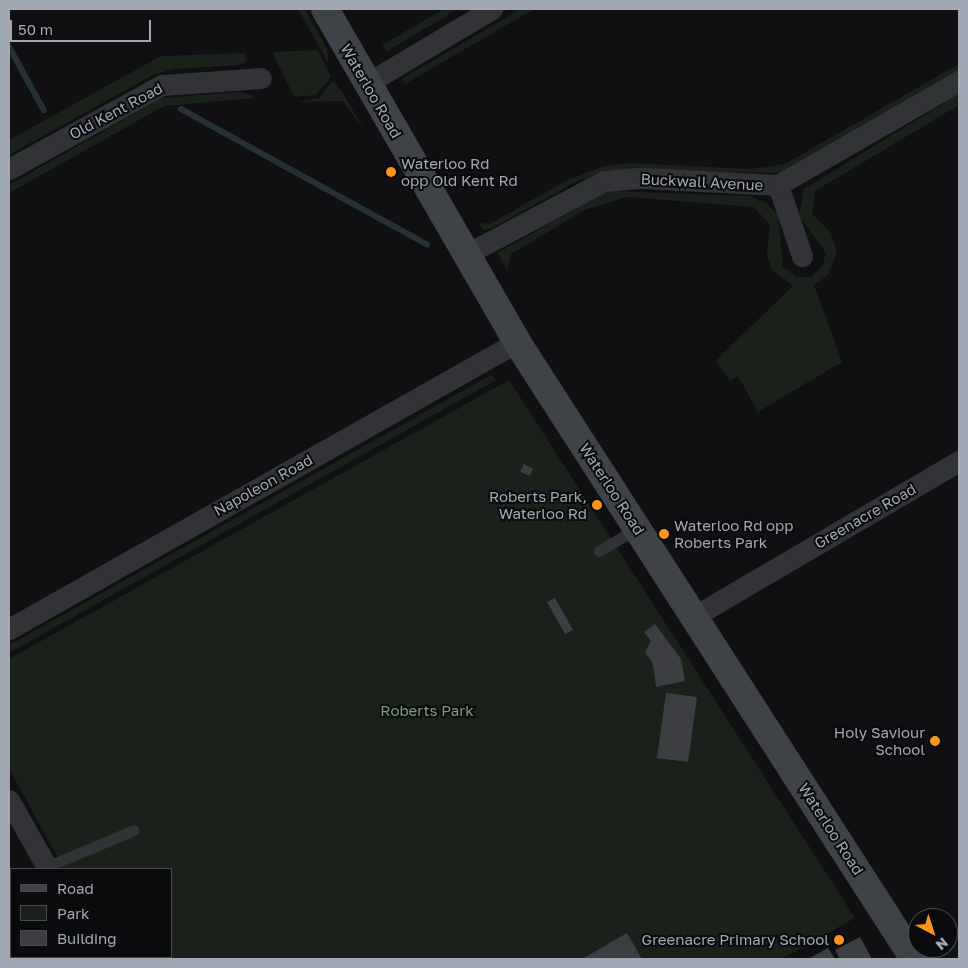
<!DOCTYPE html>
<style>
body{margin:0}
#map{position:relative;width:968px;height:968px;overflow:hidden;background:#101012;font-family:"Golos Text",sans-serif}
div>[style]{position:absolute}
.green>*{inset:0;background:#1a211a}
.stream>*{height:5.5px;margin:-2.75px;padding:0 2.75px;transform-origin:2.75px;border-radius:2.75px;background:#263136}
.building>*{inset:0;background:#3c3e42}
.lane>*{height:11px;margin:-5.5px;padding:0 5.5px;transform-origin:5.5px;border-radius:5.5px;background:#313337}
.street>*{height:21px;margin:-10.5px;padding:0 10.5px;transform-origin:10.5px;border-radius:10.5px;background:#313337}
.secondary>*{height:28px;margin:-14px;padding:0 14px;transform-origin:14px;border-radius:14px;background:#3f4247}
.dots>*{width:14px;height:14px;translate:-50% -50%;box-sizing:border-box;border:2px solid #0b0b0d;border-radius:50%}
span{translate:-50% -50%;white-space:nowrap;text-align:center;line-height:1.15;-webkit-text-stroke:4px #0b0b0d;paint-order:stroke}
.street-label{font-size:15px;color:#a0a9b3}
.poi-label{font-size:15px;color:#a0a9b3}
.left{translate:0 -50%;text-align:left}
.right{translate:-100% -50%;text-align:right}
.park-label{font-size:15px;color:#79a076}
.frame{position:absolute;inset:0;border:10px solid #a0a9b3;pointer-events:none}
.legend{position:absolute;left:10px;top:868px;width:162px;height:90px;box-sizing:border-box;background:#0b0b0d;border:1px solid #474a4f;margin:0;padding:6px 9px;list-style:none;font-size:15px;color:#a0a9b3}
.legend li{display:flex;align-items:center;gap:10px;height:25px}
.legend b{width:25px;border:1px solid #474a4f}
.north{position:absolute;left:908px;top:908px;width:50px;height:50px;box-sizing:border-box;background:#0b0b0d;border:1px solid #474a4f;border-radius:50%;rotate:140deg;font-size:14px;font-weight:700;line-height:20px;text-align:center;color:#a0a9b3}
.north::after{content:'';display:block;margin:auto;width:18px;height:22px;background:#fb951e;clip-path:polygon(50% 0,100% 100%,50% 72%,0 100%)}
.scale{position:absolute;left:10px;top:20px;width:141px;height:22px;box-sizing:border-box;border:2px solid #a0a9b3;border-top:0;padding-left:6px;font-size:15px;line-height:18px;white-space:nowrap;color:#a0a9b3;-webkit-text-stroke:4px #0b0b0d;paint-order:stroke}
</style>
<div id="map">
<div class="green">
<div style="clip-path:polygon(298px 9px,305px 9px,327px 49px,329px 64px)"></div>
<div style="clip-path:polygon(444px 9px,458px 9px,387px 51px,382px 45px)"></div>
<div style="clip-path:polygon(521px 9px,534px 9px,405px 84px,403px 78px)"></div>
<div style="clip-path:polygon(318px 50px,331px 77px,316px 95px,294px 97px,272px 52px)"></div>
<div style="clip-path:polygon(245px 53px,246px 62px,239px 65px,173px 69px,153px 75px,9px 155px,9px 140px,161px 56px)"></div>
<div style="clip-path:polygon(959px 64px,959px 71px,780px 173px,609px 170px,576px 182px,492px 228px,483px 230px,478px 222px,490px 224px,567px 180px,602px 167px,629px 163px,751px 169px,785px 164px)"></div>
<div style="clip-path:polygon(333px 80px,344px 95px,366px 133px,343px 101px,296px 102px,319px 98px)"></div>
<div style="clip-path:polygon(242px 92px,256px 98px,164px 106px,9px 193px,9px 185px,162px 98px)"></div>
<div style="clip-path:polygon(959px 94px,959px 105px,815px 191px,812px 214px,831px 233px,837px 252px,828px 275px,814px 285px,842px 362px,758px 412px,738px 376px,730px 381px,716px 360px,793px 286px,772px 270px,767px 255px,770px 225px,754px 207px,626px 197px,585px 210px,511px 254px,507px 269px,497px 253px,608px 191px,749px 196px,765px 202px,778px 215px,783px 267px,796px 277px,811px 277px,822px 267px,826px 253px,799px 216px,804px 189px)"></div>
<div style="clip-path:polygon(491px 375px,496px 380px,9px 653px,9px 645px)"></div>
<div style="clip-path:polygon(509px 380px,855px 918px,781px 959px,115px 959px,171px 957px,171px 869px,64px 869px,9px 769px,9px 659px)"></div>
</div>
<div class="stream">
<div style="left:9px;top:46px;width:73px;rotate:61.3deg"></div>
<div style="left:181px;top:109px;width:281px;rotate:28.8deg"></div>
</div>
<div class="building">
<div style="clip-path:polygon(524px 464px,533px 469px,530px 476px,520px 472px)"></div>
<div style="clip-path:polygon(555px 598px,573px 630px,565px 634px,547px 602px)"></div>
<div style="clip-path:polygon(655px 624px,681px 659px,685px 681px,656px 687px,653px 664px,645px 652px,651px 641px,644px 632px)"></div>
<div style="clip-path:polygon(666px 693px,697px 697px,688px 762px,657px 758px)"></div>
<div style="clip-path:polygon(627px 933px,642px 959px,582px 959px)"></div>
<div style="clip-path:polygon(860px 937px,872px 959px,840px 959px,835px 950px)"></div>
<div style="clip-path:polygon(828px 948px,835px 959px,808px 959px)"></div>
</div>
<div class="lane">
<div style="left:599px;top:551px;width:44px;rotate:-31.2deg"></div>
<div style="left:46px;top:867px;width:95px;rotate:-22.8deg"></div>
</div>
<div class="street">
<div style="left:366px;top:84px;width:147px;rotate:-30.8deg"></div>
<div style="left:9px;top:169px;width:175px;rotate:-28.8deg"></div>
<div style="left:162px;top:85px;width:99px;rotate:-4deg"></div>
<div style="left:778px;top:185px;width:75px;rotate:71.3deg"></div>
<div style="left:465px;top:255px;width:157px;rotate:-28deg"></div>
<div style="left:604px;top:181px;width:38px;rotate:-5deg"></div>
<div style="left:642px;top:178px;width:136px;rotate:2.9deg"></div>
<div style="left:778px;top:185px;width:209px;rotate:-29.9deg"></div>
<div style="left:693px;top:617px;width:308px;rotate:-30.4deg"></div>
<div style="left:9px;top:629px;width:583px;rotate:-29.46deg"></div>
<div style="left:9px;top:800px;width:79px;rotate:60.5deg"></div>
<div style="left:96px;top:957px;width:3px;rotate:45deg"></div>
</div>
<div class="secondary">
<div style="left:325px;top:9px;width:384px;rotate:60deg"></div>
<div style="left:517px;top:342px;width:734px;rotate:57.24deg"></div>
</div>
<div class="dots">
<div style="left:391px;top:172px;background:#fb951e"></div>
<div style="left:597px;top:505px;background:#fb951e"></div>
<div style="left:664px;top:534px;background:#fb951e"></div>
<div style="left:935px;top:741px;background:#fb951e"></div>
<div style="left:839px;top:940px;background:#fb951e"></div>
</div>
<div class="street-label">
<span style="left:371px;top:91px;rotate:60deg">Waterloo Road</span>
<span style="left:116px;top:111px;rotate:-28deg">Old Kent Road</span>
<span style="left:702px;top:182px;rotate:3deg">Buckwall Avenue</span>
<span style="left:263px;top:485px;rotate:-29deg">Napoleon Road</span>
<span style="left:612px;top:489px;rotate:57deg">Waterloo Road</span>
<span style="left:865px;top:516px;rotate:-30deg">Greenacre Road</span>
<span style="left:831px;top:829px;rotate:57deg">Waterloo Road</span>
</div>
<div class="poi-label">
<span class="left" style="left:401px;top:172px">Waterloo Rd<br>opp Old Kent Rd</span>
<span class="right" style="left:587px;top:505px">Roberts Park,<br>Waterloo Rd</span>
<span class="left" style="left:674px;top:534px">Waterloo Rd opp<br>Roberts Park</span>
<span class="right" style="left:925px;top:741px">Holy Saviour<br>School</span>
<span class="right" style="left:829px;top:940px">Greenacre Primary School</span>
</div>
<div class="park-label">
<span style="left:427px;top:711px">Roberts Park</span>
</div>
<div class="frame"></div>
<ul class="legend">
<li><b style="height:6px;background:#3f4247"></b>Road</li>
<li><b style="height:14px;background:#1a211a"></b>Park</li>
<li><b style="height:14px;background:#3c3e42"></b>Building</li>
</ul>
<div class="north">N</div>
<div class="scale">50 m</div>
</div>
